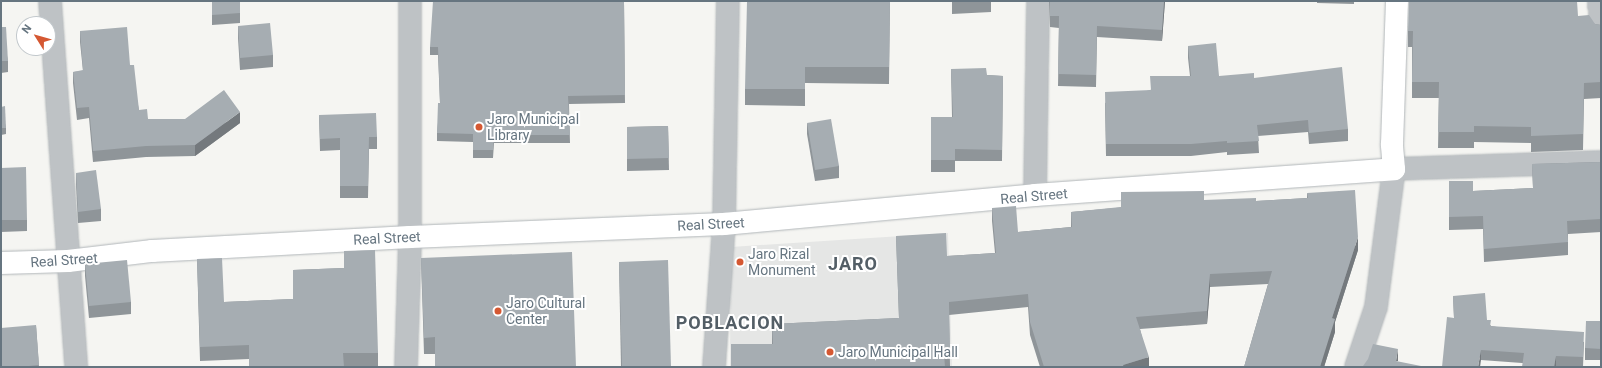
<!DOCTYPE html>
<style>
body{margin:0}
#map{position:relative;width:1602px;height:368px;overflow:hidden;background:#f5f5f2;font-family:Roboto,sans-serif}
div>[style]{position:absolute}
.built>*{inset:0;background:#e5e6e5}
.roads{filter:drop-shadow(0 0 1px #b1b6b9) drop-shadow(0 0 1px #b1b6b9)}
.minor>*{height:22px;margin:-11px;padding:0 11px;transform-origin:11px;border-radius:11px;background:#bec2c5}
.tertiary>*{height:22px;margin:-11px;padding:0 11px;transform-origin:11px;border-radius:11px;background:#bec2c5}
.secondary>*{height:22px;margin:-11px;padding:0 11px;transform-origin:11px;border-radius:11px;background:#fff}
.wall>*{inset:0;background:#8f9599}
.shaded-wall>*{inset:0;background:#74797d}
.building>*{inset:0;background:#a6adb2}
.dots>*{width:11px;height:11px;translate:-50% -50%;box-sizing:border-box;border:2px solid #fff;border-radius:50%}
span{translate:-50% -50%;white-space:nowrap;text-align:center;line-height:1.15;-webkit-text-stroke:4px #fff;paint-order:stroke}
.poi-label{font-size:14px;color:#667580}
.left{translate:0 -50%;text-align:left}
.street-label{font-size:14px;color:#667580}
.district-label{font-size:18px;color:#535e66;font-weight:700;letter-spacing:1px}
.frame{position:absolute;inset:0;border:2px solid #667580;pointer-events:none}
.north{position:absolute;left:16px;top:16px;width:40px;height:40px;box-sizing:border-box;background:#fff;border:1px solid #c2c8cc;border-radius:50%;rotate:307deg;font-size:11px;font-weight:700;line-height:16px;text-align:center;color:#667580}
.north::after{content:'';display:block;margin:auto;width:14px;height:18px;background:#d55832;clip-path:polygon(50% 0,100% 100%,50% 72%,0 100%)}
</style>
<div id="map">
<div class="built">
<div style="clip-path:polygon(948px 233px,952px 367px,730px 367px,731px 247px)"></div>
</div>
<div class="roads">
<div class="minor">
<div style="left:50px;top:1px;width:367px;rotate:85.9deg"></div>
<div style="left:1599px;top:1px;width:28px;rotate:86deg"></div>
<div style="left:1035px;top:195px;width:194px;rotate:-89.1deg"></div>
<div style="left:724px;top:224px;width:223px;rotate:-89deg"></div>
<div style="left:406px;top:367px;width:130px;rotate:-88.2deg"></div>
<div style="left:410px;top:237px;width:236px;rotate:-90deg"></div>
<div style="left:1356px;top:367px;width:63px;rotate:-71.6deg"></div>
<div style="left:1376px;top:307px;width:139px;rotate:-82.6deg"></div>
<div style="left:1394px;top:169px;width:207px;rotate:-1.9deg"></div>
</div>
<div class="tertiary">
<div style="left:714px;top:367px;width:143px;rotate:-86deg"></div>
</div>
<div class="secondary">
<div style="left:1px;top:263px;width:67px;rotate:-1.7deg"></div>
<div style="left:68px;top:261px;width:85px;rotate:-6.8deg"></div>
<div style="left:152px;top:251px;width:258px;rotate:-3.1deg"></div>
<div style="left:410px;top:237px;width:314px;rotate:-2.4deg"></div>
<div style="left:724px;top:224px;width:312px;rotate:-5.3deg"></div>
<div style="left:1035px;top:195px;width:360px;rotate:-4.1deg"></div>
<div style="left:1394px;top:169px;width:25px;rotate:-95deg"></div>
<div style="left:1392px;top:144px;width:143px;rotate:-88deg"></div>
</div>
</div>
<div class="wall">
<div style="clip-path:polygon(212px 1px,240px 1px,240px 23px,212px 25px)"></div>
<div style="clip-path:polygon(624px 1px,625px 103px,569px 104px,570px 143px,494px 143px,493px 158px,473px 158px,473px 142px,437px 141px,437px 133px,440px 103px,438px 55px,430px 55px,430px 47px)"></div>
<div style="clip-path:polygon(890px 1px,889px 84px,805px 83px,805px 106px,745px 105px,745px 89px)"></div>
<div style="clip-path:polygon(952px 1px,991px 1px,991px 12px,952px 14px)"></div>
<div style="clip-path:polygon(1049px 1px,1165px 1px,1162px 41px,1097px 37px,1096px 87px,1058px 86px,1059px 28px,1050px 27px)"></div>
<div style="clip-path:polygon(1317px 1px,1354px 1px,1354px 4px,1317px 3px)"></div>
<div style="clip-path:polygon(1578px 16px,1595px 24px,1601px 25px,1601px 98px,1584px 99px,1583px 150px,1531px 152px,1531px 143px,1474px 142px,1474px 148px,1438px 148px,1439px 98px,1412px 98px,1412px 47px,1408px 47px,1408px 31px)"></div>
<div style="clip-path:polygon(238px 26px,273px 55px,273px 67px,240px 70px,238px 38px)"></div>
<div style="clip-path:polygon(1px 27px,8px 61px,8px 72px,1px 73px)"></div>
<div style="clip-path:polygon(80px 31px,130px 65px,139px 110px,148px 119px,240px 123px,195px 156px,146px 157px,93px 162px,89px 118px,77px 120px,73px 83px,73px 72px,83px 71px,80px 42px)"></div>
<div style="clip-path:polygon(1188px 46px,1219px 76px,1254px 78px,1348px 129px,1348px 141px,1309px 144px,1308px 132px,1258px 136px,1259px 153px,1227px 155px,1227px 152px,1191px 156px,1106px 156px,1105px 103px,1150px 90px,1190px 76px,1188px 58px)"></div>
<div style="clip-path:polygon(951px 69px,987px 75px,1003px 76px,1002px 161px,955px 161px,955px 172px,931px 172px,931px 117px,952px 117px)"></div>
<div style="clip-path:polygon(1px 107px,6px 128px,6px 134px,1px 135px)"></div>
<div style="clip-path:polygon(319px 115px,377px 137px,377px 149px,369px 149px,368px 198px,340px 198px,340px 150px,320px 151px)"></div>
<div style="clip-path:polygon(807px 123px,839px 166px,839px 178px,815px 181px,807px 134px)"></div>
<div style="clip-path:polygon(668px 126px,669px 170px,627px 171px,627px 127px)"></div>
<div style="clip-path:polygon(1601px 162px,1601px 232px,1568px 234px,1568px 255px,1484px 262px,1483px 229px,1449px 230px,1449px 181px,1473px 191px,1533px 188px,1532px 164px)"></div>
<div style="clip-path:polygon(1px 165px,1px 168px,27px 220px,27px 231px,1px 232px)"></div>
<div style="clip-path:polygon(76px 173px,101px 209px,101px 221px,78px 223px,76px 184px)"></div>
<div style="clip-path:polygon(1307px 193px,1358px 250px,1335px 322px,1335px 332px,1324px 367px,1244px 367px,1268px 284px,1210px 287px,1207px 324px,1140px 329px,1149px 367px,1040px 367px,1030px 335px,1028px 307px,949px 315px,950px 366px,945px 366px,772px 344px,772px 324px,899px 318px,896px 236px,947px 256px,995px 253px,992px 221px,992px 208px,1018px 232px,1071px 227px,1071px 212px,1204px 200px,1256px 201px,1307px 198px)"></div>
<div style="clip-path:polygon(344px 251px,378px 353px,378px 366px,344px 367px,249px 367px,249px 359px,200px 361px,197px 259px,224px 302px,293px 299px,293px 270px,344px 268px)"></div>
<div style="clip-path:polygon(421px 258px,576px 367px,435px 354px,424px 354px)"></div>
<div style="clip-path:polygon(619px 262px,671px 367px,621px 367px)"></div>
<div style="clip-path:polygon(85px 264px,131px 302px,131px 314px,89px 318px,85px 276px)"></div>
<div style="clip-path:polygon(1453px 296px,1487px 320px,1491px 326px,1584px 342px,1583px 367px,1556px 366px,1522px 363px,1481px 360px,1454px 318px)"></div>
<div style="clip-path:polygon(1601px 321px,1601px 360px,1585px 360px,1585px 348px)"></div>
<div style="clip-path:polygon(36px 325px,39px 367px,1px 367px)"></div>
</div>
<div class="shaded-wall">
<div style="clip-path:polygon(1164px 1px,1165px 1px,1162px 41px,1162px 30px)"></div>
<div style="clip-path:polygon(240px 112px,240px 123px,195px 156px,195px 145px)"></div>
<div style="clip-path:polygon(1358px 237px,1358px 250px,1335px 322px,1335px 332px,1324px 367px,1320px 367px,1332px 318px)"></div>
<div style="clip-path:polygon(1210px 274px,1210px 287px,1207px 324px,1207px 311px)"></div>
<div style="clip-path:polygon(1398px 349px,1398px 361px,1396px 361px)"></div>
<div style="clip-path:polygon(1481px 350px,1481px 360px,1480px 367px,1478px 367px)"></div>
<div style="clip-path:polygon(1556px 356px,1556px 367px,1554px 367px)"></div>
<div style="clip-path:polygon(1149px 357px,1149px 367px,1123px 367px,1123px 365px)"></div>
</div>
<div class="building">
<div style="clip-path:polygon(212px 1px,240px 1px,240px 13px,212px 15px)"></div>
<div style="clip-path:polygon(433px 1px,624px 1px,625px 95px,568px 96px,570px 135px,494px 135px,493px 150px,473px 150px,473px 134px,437px 133px,438px 103px,440px 103px,438px 47px,430px 47px)"></div>
<div style="clip-path:polygon(747px 1px,890px 1px,889px 67px,805px 67px,805px 89px,745px 89px)"></div>
<div style="clip-path:polygon(952px 1px,981px 1px,952px 2px)"></div>
<div style="clip-path:polygon(1050px 1px,1164px 1px,1162px 30px,1097px 26px,1096px 75px,1058px 74px,1059px 16px,1050px 16px)"></div>
<div style="clip-path:polygon(1409px 1px,1577px 1px,1578px 16px,1589px 15px,1595px 24px,1601px 25px,1601px 82px,1584px 83px,1583px 134px,1531px 136px,1531px 127px,1474px 126px,1474px 132px,1438px 132px,1439px 82px,1412px 82px,1413px 31px,1408px 31px)"></div>
<div style="clip-path:polygon(270px 23px,273px 55px,240px 58px,238px 26px)"></div>
<div style="clip-path:polygon(1px 27px,6px 27px,8px 61px,1px 61px)"></div>
<div style="clip-path:polygon(127px 27px,130px 65px,134px 65px,139px 110px,147px 109px,148px 119px,185px 119px,224px 90px,240px 112px,195px 145px,146px 146px,93px 151px,89px 107px,77px 108px,73px 72px,83px 70px,80px 31px)"></div>
<div style="clip-path:polygon(1216px 43px,1219px 76px,1254px 73px,1254px 78px,1342px 67px,1348px 129px,1309px 133px,1308px 120px,1257px 125px,1259px 141px,1227px 143px,1227px 141px,1191px 144px,1106px 144px,1105px 92px,1151px 90px,1150px 76px,1191px 76px,1188px 46px)"></div>
<div style="clip-path:polygon(986px 68px,987px 75px,1003px 76px,1002px 150px,955px 149px,955px 160px,931px 160px,931px 117px,953px 117px,951px 69px)"></div>
<div style="clip-path:polygon(5px 106px,6px 128px,1px 128px,1px 107px)"></div>
<div style="clip-path:polygon(376px 113px,377px 137px,369px 137px,368px 186px,340px 186px,340px 138px,320px 139px,319px 115px)"></div>
<div style="clip-path:polygon(831px 119px,839px 166px,815px 170px,807px 123px)"></div>
<div style="clip-path:polygon(668px 126px,669px 158px,627px 159px,627px 127px)"></div>
<div style="clip-path:polygon(1601px 162px,1601px 219px,1567px 221px,1568px 242px,1484px 249px,1483px 216px,1449px 217px,1449px 181px,1473px 181px,1473px 191px,1533px 188px,1532px 164px)"></div>
<div style="clip-path:polygon(1px 165px,1px 168px,26px 167px,27px 220px,1px 220px)"></div>
<div style="clip-path:polygon(96px 170px,101px 209px,78px 212px,76px 173px)"></div>
<div style="clip-path:polygon(1355px 190px,1358px 237px,1332px 318px,1335px 319px,1320px 367px,1244px 367px,1272px 271px,1210px 274px,1207px 311px,1136px 317px,1149px 357px,1123px 365px,1124px 367px,1044px 367px,1030px 322px,1028px 294px,949px 302px,950px 353px,944px 353px,945px 367px,731px 367px,731px 344px,773px 344px,772px 324px,899px 318px,896px 236px,946px 233px,947px 256px,996px 253px,992px 208px,1016px 206px,1018px 232px,1072px 227px,1071px 212px,1121px 207px,1121px 192px,1204px 191px,1204px 200px,1256px 198px,1256px 201px,1308px 198px,1307px 193px)"></div>
<div style="clip-path:polygon(375px 250px,378px 353px,343px 353px,344px 367px,249px 367px,249px 345px,200px 347px,197px 259px,222px 258px,224px 302px,293px 299px,293px 270px,344px 268px,344px 251px)"></div>
<div style="clip-path:polygon(572px 252px,576px 367px,435px 367px,435px 337px,424px 338px,421px 258px)"></div>
<div style="clip-path:polygon(127px 260px,131px 302px,89px 306px,85px 264px)"></div>
<div style="clip-path:polygon(668px 260px,671px 367px,622px 367px,619px 262px)"></div>
<div style="clip-path:polygon(1485px 293px,1487px 320px,1491px 320px,1490px 326px,1584px 332px,1583px 357px,1556px 356px,1554px 367px,1522px 367px,1524px 353px,1481px 350px,1478px 367px,1442px 367px,1447px 317px,1454px 318px,1453px 296px)"></div>
<div style="clip-path:polygon(1586px 321px,1601px 321px,1601px 349px,1585px 348px)"></div>
<div style="clip-path:polygon(36px 325px,39px 365px,19px 367px,1px 367px,1px 328px)"></div>
<div style="clip-path:polygon(1373px 344px,1398px 349px,1396px 361px,1426px 367px,1362px 367px,1363px 366px,1368px 359px)"></div>
</div>
<div class="dots">
<div style="left:479px;top:127px;background:#d55832"></div>
<div style="left:740px;top:262px;background:#d55832"></div>
<div style="left:498px;top:311px;background:#d55832"></div>
<div style="left:830px;top:352px;background:#d55832"></div>
</div>
<div class="poi-label">
<span class="left" style="left:487px;top:127px">Jaro Municipal<br>Library</span>
<span class="left" style="left:748px;top:262px">Jaro Rizal<br>Monument</span>
<span class="left" style="left:506px;top:311px">Jaro Cultural<br>Center</span>
<span class="left" style="left:838px;top:352px">Jaro Municipal Hall</span>
</div>
<div class="street-label">
<span style="left:1034px;top:196px;rotate:-5deg">Real Street</span>
<span style="left:711px;top:224px;rotate:-3deg">Real Street</span>
<span style="left:387px;top:238px;rotate:-3deg">Real Street</span>
<span style="left:64px;top:260px;rotate:-4deg">Real Street</span>
</div>
<div class="district-label">
<span style="left:853px;top:264px">JARO</span>
<span style="left:730px;top:323px">POBLACION</span>
</div>
<div class="frame"></div>
<div class="north">N</div>
</div>
